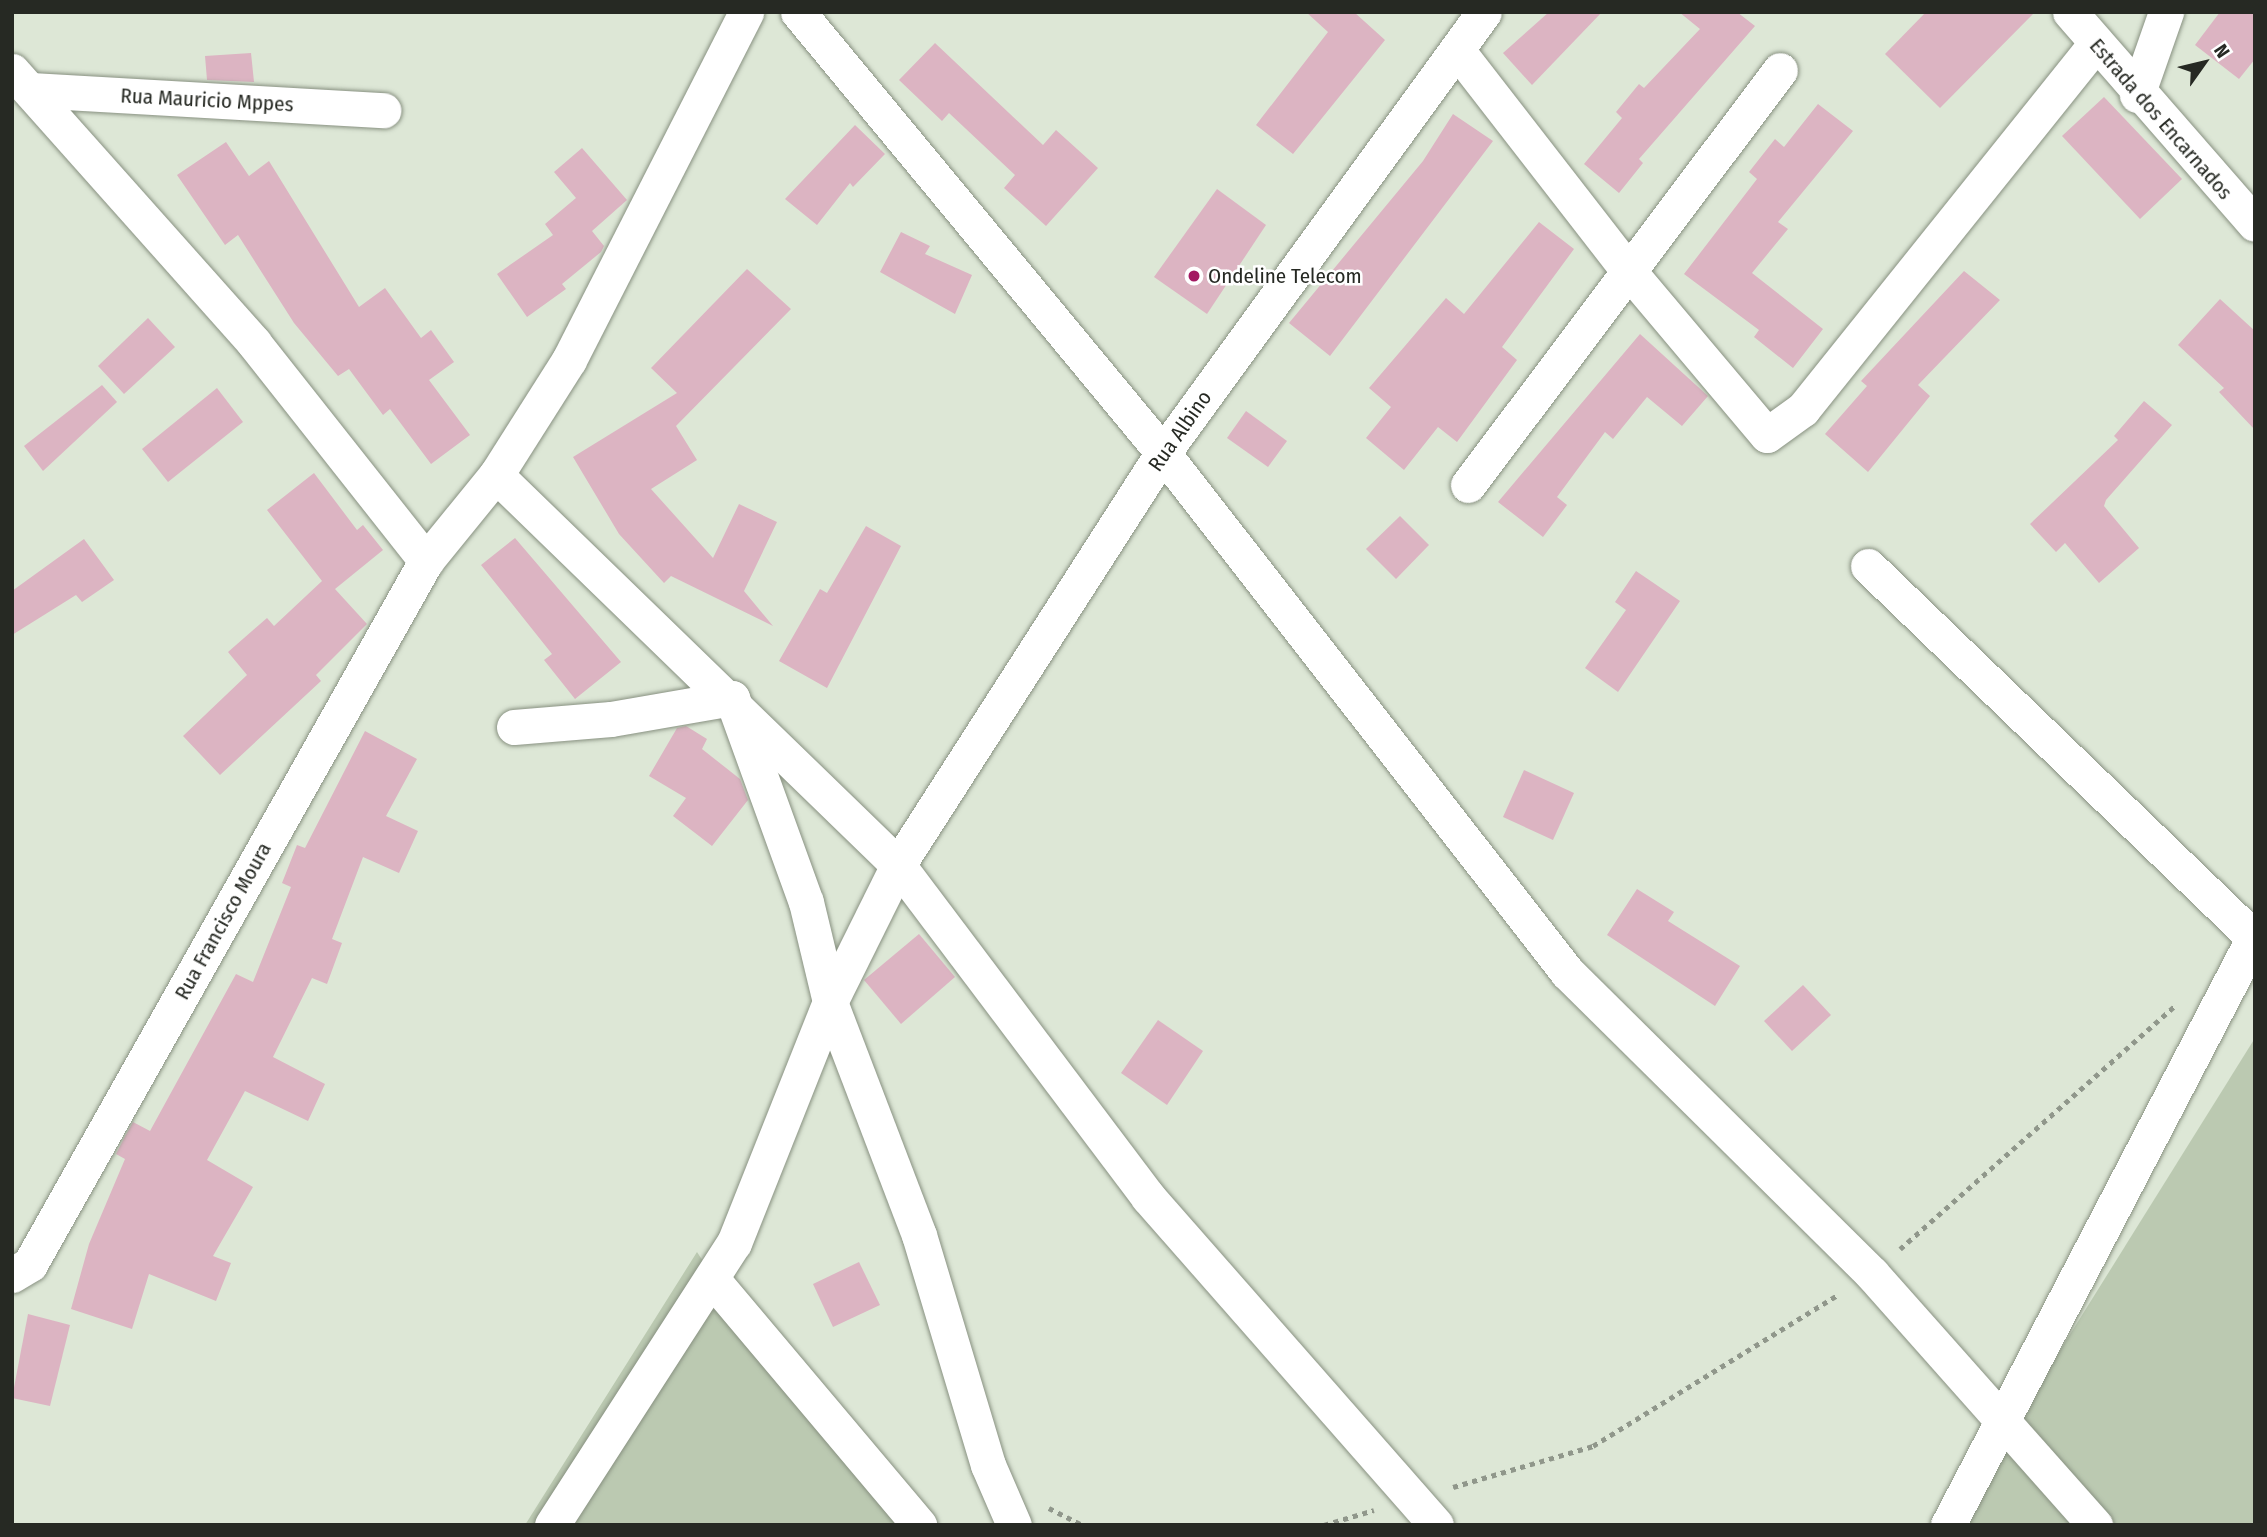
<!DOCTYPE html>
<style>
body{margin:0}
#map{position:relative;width:2267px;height:1537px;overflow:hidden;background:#dde7d6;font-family:"Fira Sans Condensed",sans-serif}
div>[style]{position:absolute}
.green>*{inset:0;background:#bbc9b1}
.building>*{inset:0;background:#dcb4c2}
.path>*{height:4.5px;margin-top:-2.25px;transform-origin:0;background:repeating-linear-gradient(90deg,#90978b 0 5px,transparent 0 10px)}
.roads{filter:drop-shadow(0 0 2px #889181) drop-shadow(0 0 2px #889181)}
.street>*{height:35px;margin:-17.5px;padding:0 17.5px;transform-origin:17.5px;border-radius:17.5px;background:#fff}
.dots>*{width:19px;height:19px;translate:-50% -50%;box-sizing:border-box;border:4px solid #fff;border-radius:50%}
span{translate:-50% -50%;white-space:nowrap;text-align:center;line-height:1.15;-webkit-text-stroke:5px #fff;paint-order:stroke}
.street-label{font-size:21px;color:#262923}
.poi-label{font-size:21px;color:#262923}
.left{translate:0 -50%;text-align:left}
.frame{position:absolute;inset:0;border:14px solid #262923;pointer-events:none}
.north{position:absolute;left:2169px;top:28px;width:70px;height:70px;-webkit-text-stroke:5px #fff;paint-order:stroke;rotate:56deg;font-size:19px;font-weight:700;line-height:28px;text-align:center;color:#262923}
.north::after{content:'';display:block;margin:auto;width:24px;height:32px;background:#262923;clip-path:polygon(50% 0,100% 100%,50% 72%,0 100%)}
</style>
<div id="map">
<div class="green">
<div style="clip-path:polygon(2255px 1038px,2255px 1525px,1951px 1525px)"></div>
<div style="clip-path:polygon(697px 1252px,714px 1278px,920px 1525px,525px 1525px)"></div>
</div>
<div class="building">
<div style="clip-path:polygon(1306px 12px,1354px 12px,1385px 40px,1293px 154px,1256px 125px,1328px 32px)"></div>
<div style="clip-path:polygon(1549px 12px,1602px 12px,1532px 85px,1503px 53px)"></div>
<div style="clip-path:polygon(1679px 12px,1737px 12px,1755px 26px,1639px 159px,1643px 163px,1619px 193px,1584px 164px,1622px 118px,1616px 112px,1639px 84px,1644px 88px,1700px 29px)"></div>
<div style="clip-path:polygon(1926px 12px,2035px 12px,1940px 108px,1885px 54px)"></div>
<div style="clip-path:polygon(2220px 12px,2255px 12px,2255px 59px,2239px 79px,2195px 45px)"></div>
<div style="clip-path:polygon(935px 43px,1043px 145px,1056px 130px,1098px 168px,1046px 226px,1004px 188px,1015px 175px,949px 113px,942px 121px,899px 80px)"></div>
<div style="clip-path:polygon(251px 53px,254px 82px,207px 80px,205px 56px)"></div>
<div style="clip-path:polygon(2104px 97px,2182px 179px,2140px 219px,2062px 136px)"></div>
<div style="clip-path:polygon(1818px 104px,1853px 131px,1778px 222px,1788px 229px,1752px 273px,1823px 329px,1793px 368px,1754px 337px,1759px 330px,1684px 274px,1757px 179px,1749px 172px,1775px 139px,1784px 147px)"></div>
<div style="clip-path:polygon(1453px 114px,1493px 141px,1330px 356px,1289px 323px,1423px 161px)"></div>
<div style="clip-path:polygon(855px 125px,885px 154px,853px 187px,850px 183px,817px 225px,785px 199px)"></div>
<div style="clip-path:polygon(226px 142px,249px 176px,269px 161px,359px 307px,385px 288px,421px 338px,431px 330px,454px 362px,429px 380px,470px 435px,431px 464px,390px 409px,383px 415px,349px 369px,338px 376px,294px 323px,238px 235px,225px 245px,177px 175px)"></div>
<div style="clip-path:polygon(582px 148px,627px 200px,592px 231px,604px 246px,601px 252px,562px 284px,566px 289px,527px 317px,497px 274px,553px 235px,545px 224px,576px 198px,554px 172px)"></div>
<div style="clip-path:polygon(1217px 189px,1266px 225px,1207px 314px,1154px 277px)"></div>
<div style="clip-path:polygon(1539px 222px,1574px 249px,1502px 347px,1517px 360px,1457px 442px,1438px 427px,1404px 470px,1366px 438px,1391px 407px,1369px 388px,1446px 298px,1464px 314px)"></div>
<div style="clip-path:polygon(901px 232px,930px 246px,925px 254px,972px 275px,955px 314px,880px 272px)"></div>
<div style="clip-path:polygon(747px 269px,791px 309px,676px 426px,697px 460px,651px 489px,713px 558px,739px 504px,777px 522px,744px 591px,773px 626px,671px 576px,664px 583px,619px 534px,573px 457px,677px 393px,651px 368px)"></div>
<div style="clip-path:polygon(1964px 271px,2000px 300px,1918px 385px,1930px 396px,1868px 472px,1825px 434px,1867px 386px,1861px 381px)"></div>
<div style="clip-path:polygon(2220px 299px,2255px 331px,2255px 430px,2219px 392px,2224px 388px,2178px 345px)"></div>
<div style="clip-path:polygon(148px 318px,175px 347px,124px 394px,98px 366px)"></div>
<div style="clip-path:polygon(1640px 334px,1708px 396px,1682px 426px,1647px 397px,1613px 439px,1605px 432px,1557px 497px,1567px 505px,1543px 537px,1498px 502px)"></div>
<div style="clip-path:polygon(102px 385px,117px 402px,43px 471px,24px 446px)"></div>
<div style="clip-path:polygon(217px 388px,243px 422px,168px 482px,142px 449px)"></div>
<div style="clip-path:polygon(2144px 401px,2172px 425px,2106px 500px,2104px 506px,2139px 548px,2099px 583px,2065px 543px,2056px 552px,2030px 524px,2118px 440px,2114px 436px)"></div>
<div style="clip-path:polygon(1246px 411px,1287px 441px,1268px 467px,1227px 438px)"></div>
<div style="clip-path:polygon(314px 473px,357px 530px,363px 525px,383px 550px,335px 589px,367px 624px,316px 675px,321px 681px,220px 775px,183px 736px,247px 675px,228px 652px,267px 618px,274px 626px,322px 581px,267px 510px)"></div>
<div style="clip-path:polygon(1400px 516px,1429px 545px,1396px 579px,1366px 549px)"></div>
<div style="clip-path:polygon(866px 526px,901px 546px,827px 688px,779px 661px,820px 589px,827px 593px)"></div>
<div style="clip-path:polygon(515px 538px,621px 662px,575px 699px,544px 660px,552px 654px,481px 565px)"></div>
<div style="clip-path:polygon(84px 539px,114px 580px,82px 602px,76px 595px,12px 635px,12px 591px)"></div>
<div style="clip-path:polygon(1636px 571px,1680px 601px,1618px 692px,1585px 668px,1626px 610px,1615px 602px)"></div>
<div style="clip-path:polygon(686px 726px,707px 739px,702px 749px,740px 779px,748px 800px,712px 846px,673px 816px,686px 798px,649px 776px,677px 728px)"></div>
<div style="clip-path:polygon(365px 731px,417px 759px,386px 816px,418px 831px,399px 873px,363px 857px,332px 939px,342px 943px,327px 984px,312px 978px,273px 1057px,325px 1084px,308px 1121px,245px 1091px,207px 1160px,253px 1187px,213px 1256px,231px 1263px,216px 1301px,149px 1274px,132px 1329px,71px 1309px,89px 1244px,125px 1159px,116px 1154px,124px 1138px,133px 1122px,150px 1131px,236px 974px,253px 982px,291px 887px,282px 883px,297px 845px,305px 848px)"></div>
<div style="clip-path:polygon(1524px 770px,1574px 793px,1553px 840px,1503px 817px)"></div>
<div style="clip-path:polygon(1637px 889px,1674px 912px,1668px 921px,1740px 966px,1715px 1006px,1607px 935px)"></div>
<div style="clip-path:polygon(919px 934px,955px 977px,901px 1024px,864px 980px)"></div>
<div style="clip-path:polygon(1803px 985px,1831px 1015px,1792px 1051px,1764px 1021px)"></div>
<div style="clip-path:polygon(1158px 1020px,1203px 1051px,1167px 1105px,1121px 1073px)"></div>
<div style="clip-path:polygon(859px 1262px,880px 1305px,833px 1327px,813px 1284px)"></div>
<div style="clip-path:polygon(28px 1314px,70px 1325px,50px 1406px,12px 1398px)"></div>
</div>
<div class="path">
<div style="left:1900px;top:1249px;width:366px;rotate:-41.5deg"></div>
<div style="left:1453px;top:1487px;width:146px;rotate:-16.3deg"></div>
<div style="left:1593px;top:1446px;width:289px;rotate:-31.7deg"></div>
<div style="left:1049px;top:1508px;width:37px;rotate:27deg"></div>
<div style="left:1324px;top:1525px;width:52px;rotate:-16.7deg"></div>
</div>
<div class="roads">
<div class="street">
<div style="left:798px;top:12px;width:572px;rotate:50.39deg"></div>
<div style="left:1163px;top:453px;width:658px;rotate:52.1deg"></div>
<div style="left:1567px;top:972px;width:429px;rotate:44.7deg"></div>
<div style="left:1872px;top:1274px;width:336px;rotate:48.4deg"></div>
<div style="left:2070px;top:12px;width:281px;rotate:48.9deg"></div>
<div style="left:1457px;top:50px;width:277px;rotate:52.2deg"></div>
<div style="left:1627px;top:269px;width:217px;rotate:49.9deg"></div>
<div style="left:1767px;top:435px;width:44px;rotate:-35.8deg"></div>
<div style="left:1803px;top:409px;width:467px;rotate:-51.3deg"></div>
<div style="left:12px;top:71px;width:364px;rotate:48.3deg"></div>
<div style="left:254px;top:343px;width:278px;rotate:51.7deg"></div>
<div style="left:31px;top:90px;width:353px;rotate:3.3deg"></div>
<div style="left:2137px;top:95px;width:88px;rotate:-70.7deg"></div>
<div style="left:496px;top:475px;width:560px;rotate:44.13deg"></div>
<div style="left:898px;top:865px;width:416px;rotate:53deg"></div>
<div style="left:1148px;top:1197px;width:436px;rotate:48.7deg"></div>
<div style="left:1468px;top:485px;width:519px;rotate:-53.06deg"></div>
<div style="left:1868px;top:566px;width:537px;rotate:43.94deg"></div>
<div style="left:514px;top:727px;width:97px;rotate:-4.7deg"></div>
<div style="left:611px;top:719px;width:123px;rotate:-9.8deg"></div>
<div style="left:732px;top:698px;width:217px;rotate:70.1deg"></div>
<div style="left:806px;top:902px;width:103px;rotate:76.5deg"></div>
<div style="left:830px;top:1002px;width:249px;rotate:69.1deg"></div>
<div style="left:919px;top:1235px;width:240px;rotate:73.3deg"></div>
<div style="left:988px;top:1465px;width:65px;rotate:66.6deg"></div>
<div style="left:12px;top:1275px;width:21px;rotate:-31deg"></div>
<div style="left:30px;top:1264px;width:807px;rotate:-60.61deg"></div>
<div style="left:426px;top:561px;width:111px;rotate:-50.9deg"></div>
<div style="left:496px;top:475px;width:136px;rotate:-57.6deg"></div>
<div style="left:569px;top:360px;width:390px;rotate:-63deg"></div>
<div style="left:712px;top:1279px;width:322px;rotate:49.9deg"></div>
<div style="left:552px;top:1525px;width:336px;rotate:-57.2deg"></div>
<div style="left:734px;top:1243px;width:259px;rotate:-68.3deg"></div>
<div style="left:830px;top:1002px;width:153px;rotate:-63.6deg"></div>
<div style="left:898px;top:865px;width:490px;rotate:-57.3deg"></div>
<div style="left:1163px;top:453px;width:545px;rotate:-53.95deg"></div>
<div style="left:1948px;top:1525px;width:665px;rotate:-62.51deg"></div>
</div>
</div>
<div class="dots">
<div style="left:1194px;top:276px;background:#a31962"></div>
</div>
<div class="street-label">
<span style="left:207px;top:100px;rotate:3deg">Rua Mauricio Mppes</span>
<span style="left:2161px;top:119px;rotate:49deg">Estrada dos Encarnados</span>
<span style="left:1180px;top:431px;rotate:-55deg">Rua Albino</span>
<span style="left:223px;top:921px;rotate:-61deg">Rua Francisco Moura</span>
</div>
<div class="poi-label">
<span class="left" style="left:1208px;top:276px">Ondeline Telecom</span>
</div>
<div class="frame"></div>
<div class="north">N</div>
</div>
